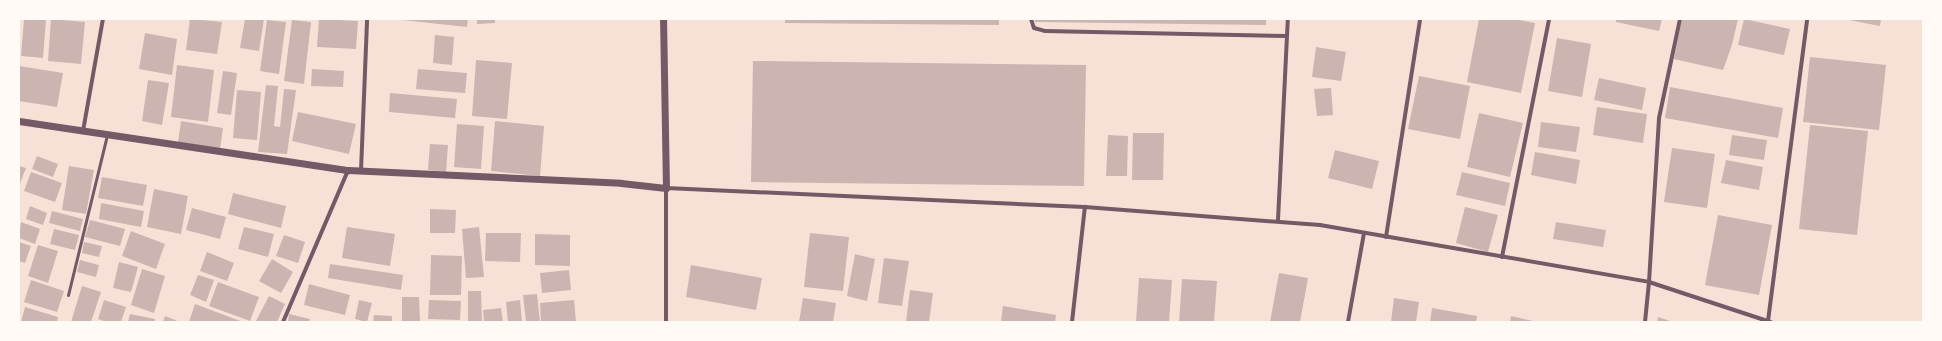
<!DOCTYPE html>
<style>
body{margin:0}
#map{position:relative;width:1942px;height:341px;overflow:hidden;background:#f7e1d7;font-family:"Sofia Sans Condensed",sans-serif}
div>[style]{position:absolute}
.building>*{inset:0;background:#ccb4b1}
.service>*{height:3px;margin:-1.5px;padding:0 1.5px;transform-origin:1.5px;border-radius:1.5px;background:#755966}
.minor>*{height:4px;margin:-2px;padding:0 2px;transform-origin:2px;border-radius:2px;background:#755966}
.tertiary>*{height:7px;margin:-3.5px;padding:0 3.5px;transform-origin:3.5px;border-radius:3.5px;background:#755966}
span{translate:-50% -50%;white-space:nowrap;text-align:center;line-height:1.15;-webkit-text-stroke:4px #fffaf5;paint-order:stroke}
.frame{position:absolute;inset:0;border:20px solid #fffaf5;pointer-events:none}
</style>
<div id="map">
<div class="building">
<div style="clip-path:polygon(24px 19px,46px 19px,43px 58px,21px 56px)"></div>
<div style="clip-path:polygon(51px 19px,85px 22px,81px 64px,48px 61px)"></div>
<div style="clip-path:polygon(190px 19px,222px 22px,217px 54px,186px 50px)"></div>
<div style="clip-path:polygon(245px 19px,264px 19px,259px 51px,240px 48px)"></div>
<div style="clip-path:polygon(319px 19px,358px 21px,356px 49px,317px 47px)"></div>
<div style="clip-path:polygon(393px 19px,468px 19px,467px 27px)"></div>
<div style="clip-path:polygon(477px 19px,495px 19px,495px 23px,477px 24px)"></div>
<div style="clip-path:polygon(785px 19px,999px 19px,999px 25px,785px 23px)"></div>
<div style="clip-path:polygon(1035px 19px,1266px 19px,1266px 25px,1035px 22px)"></div>
<div style="clip-path:polygon(1479px 19px,1514px 19px,1535px 23px,1521px 93px,1467px 82px)"></div>
<div style="clip-path:polygon(1616px 19px,1662px 19px,1659px 31px,1616px 22px)"></div>
<div style="clip-path:polygon(1682px 19px,1738px 19px,1732px 45px,1723px 70px,1674px 59px)"></div>
<div style="clip-path:polygon(1744px 19px,1790px 29px,1784px 55px,1738px 45px)"></div>
<div style="clip-path:polygon(1844px 19px,1881px 19px,1880px 26px)"></div>
<div style="clip-path:polygon(267px 20px,286px 22px,279px 74px,260px 71px)"></div>
<div style="clip-path:polygon(292px 20px,311px 22px,304px 84px,284px 81px)"></div>
<div style="clip-path:polygon(145px 33px,177px 39px,172px 75px,139px 69px)"></div>
<div style="clip-path:polygon(435px 35px,454px 37px,452px 65px,433px 63px)"></div>
<div style="clip-path:polygon(1557px 38px,1591px 44px,1582px 97px,1548px 91px)"></div>
<div style="clip-path:polygon(1316px 47px,1346px 52px,1341px 81px,1312px 77px)"></div>
<div style="clip-path:polygon(1810px 57px,1886px 65px,1879px 130px,1803px 122px)"></div>
<div style="clip-path:polygon(476px 60px,512px 63px,507px 119px,472px 116px)"></div>
<div style="clip-path:polygon(753px 61px,1086px 65px,1084px 186px,751px 182px)"></div>
<div style="clip-path:polygon(177px 65px,214px 70px,208px 122px,171px 117px)"></div>
<div style="clip-path:polygon(19px 66px,63px 73px,57px 107px,19px 101px)"></div>
<div style="clip-path:polygon(312px 69px,344px 71px,343px 87px,311px 86px)"></div>
<div style="clip-path:polygon(418px 69px,467px 73px,465px 93px,416px 89px)"></div>
<div style="clip-path:polygon(223px 71px,237px 73px,231px 115px,217px 113px)"></div>
<div style="clip-path:polygon(1419px 76px,1470px 86px,1460px 139px,1408px 129px)"></div>
<div style="clip-path:polygon(1599px 78px,1646px 88px,1642px 110px,1594px 100px)"></div>
<div style="clip-path:polygon(148px 80px,169px 83px,162px 125px,142px 121px)"></div>
<div style="clip-path:polygon(266px 85px,278px 86px,274px 126px,280px 127px,284px 89px,296px 90px,287px 154px,258px 152px)"></div>
<div style="clip-path:polygon(1670px 87px,1783px 108px,1778px 138px,1665px 118px)"></div>
<div style="clip-path:polygon(1331px 88px,1333px 115px,1317px 116px,1314px 89px)"></div>
<div style="clip-path:polygon(237px 90px,261px 92px,257px 140px,233px 138px)"></div>
<div style="clip-path:polygon(390px 93px,457px 99px,455px 118px,389px 112px)"></div>
<div style="clip-path:polygon(1597px 107px,1647px 114px,1643px 143px,1593px 135px)"></div>
<div style="clip-path:polygon(298px 112px,356px 124px,349px 154px,292px 141px)"></div>
<div style="clip-path:polygon(1479px 113px,1523px 123px,1510px 177px,1467px 167px)"></div>
<div style="clip-path:polygon(181px 121px,223px 128px,220px 149px,178px 142px)"></div>
<div style="clip-path:polygon(495px 121px,544px 126px,540px 176px,491px 171px)"></div>
<div style="clip-path:polygon(1541px 122px,1580px 127px,1576px 152px,1538px 147px)"></div>
<div style="clip-path:polygon(457px 124px,484px 126px,481px 169px,454px 167px)"></div>
<div style="clip-path:polygon(1810px 125px,1868px 131px,1857px 235px,1799px 229px)"></div>
<div style="clip-path:polygon(1133px 133px,1164px 133px,1163px 180px,1132px 180px)"></div>
<div style="clip-path:polygon(1108px 135px,1128px 136px,1127px 176px,1106px 176px)"></div>
<div style="clip-path:polygon(1732px 135px,1767px 140px,1764px 160px,1729px 155px)"></div>
<div style="clip-path:polygon(430px 144px,448px 145px,446px 172px,428px 170px)"></div>
<div style="clip-path:polygon(1672px 148px,1715px 154px,1707px 208px,1664px 202px)"></div>
<div style="clip-path:polygon(1335px 150px,1379px 161px,1372px 189px,1328px 178px)"></div>
<div style="clip-path:polygon(1535px 152px,1580px 160px,1576px 184px,1531px 175px)"></div>
<div style="clip-path:polygon(37px 156px,58px 164px,53px 177px,32px 169px)"></div>
<div style="clip-path:polygon(1726px 160px,1763px 167px,1759px 190px,1721px 183px)"></div>
<div style="clip-path:polygon(19px 166px,26px 168px,19px 186px)"></div>
<div style="clip-path:polygon(69px 166px,94px 170px,86px 214px,62px 210px)"></div>
<div style="clip-path:polygon(31px 172px,62px 183px,55px 202px,24px 191px)"></div>
<div style="clip-path:polygon(1462px 172px,1510px 183px,1505px 206px,1456px 195px)"></div>
<div style="clip-path:polygon(102px 177px,147px 185px,143px 206px,98px 198px)"></div>
<div style="clip-path:polygon(154px 189px,188px 196px,181px 234px,147px 227px)"></div>
<div style="clip-path:polygon(233px 193px,286px 206px,281px 228px,228px 214px)"></div>
<div style="clip-path:polygon(101px 203px,144px 211px,141px 227px,99px 219px)"></div>
<div style="clip-path:polygon(30px 206px,47px 213px,43px 225px,26px 219px)"></div>
<div style="clip-path:polygon(1465px 207px,1498px 215px,1488px 252px,1456px 243px)"></div>
<div style="clip-path:polygon(192px 208px,226px 217px,220px 239px,186px 230px)"></div>
<div style="clip-path:polygon(430px 209px,456px 210px,455px 233px,430px 233px)"></div>
<div style="clip-path:polygon(52px 211px,83px 219px,80px 231px,49px 223px)"></div>
<div style="clip-path:polygon(1718px 215px,1772px 225px,1759px 295px,1705px 285px)"></div>
<div style="clip-path:polygon(90px 220px,125px 229px,120px 246px,85px 237px)"></div>
<div style="clip-path:polygon(21px 222px,40px 229px,35px 244px,19px 238px)"></div>
<div style="clip-path:polygon(1556px 222px,1606px 230px,1603px 247px,1553px 239px)"></div>
<div style="clip-path:polygon(244px 227px,274px 234px,268px 257px,238px 249px)"></div>
<div style="clip-path:polygon(347px 227px,395px 234px,390px 266px,342px 258px)"></div>
<div style="clip-path:polygon(479px 227px,484px 277px,466px 278px,462px 229px)"></div>
<div style="clip-path:polygon(54px 229px,79px 235px,75px 250px,50px 244px)"></div>
<div style="clip-path:polygon(131px 231px,165px 244px,156px 269px,122px 256px)"></div>
<div style="clip-path:polygon(486px 233px,521px 233px,520px 262px,485px 261px)"></div>
<div style="clip-path:polygon(810px 233px,849px 237px,843px 291px,804px 287px)"></div>
<div style="clip-path:polygon(535px 234px,570px 235px,570px 266px,535px 265px)"></div>
<div style="clip-path:polygon(284px 235px,305px 242px,298px 263px,276px 256px)"></div>
<div style="clip-path:polygon(19px 242px,31px 246px,25px 263px,19px 261px)"></div>
<div style="clip-path:polygon(84px 242px,102px 246px,99px 257px,82px 253px)"></div>
<div style="clip-path:polygon(38px 245px,58px 251px,48px 283px,28px 276px)"></div>
<div style="clip-path:polygon(207px 252px,234px 263px,227px 281px,200px 271px)"></div>
<div style="clip-path:polygon(855px 254px,875px 259px,867px 301px,847px 296px)"></div>
<div style="clip-path:polygon(431px 255px,462px 256px,461px 295px,430px 295px)"></div>
<div style="clip-path:polygon(884px 258px,909px 261px,902px 306px,878px 303px)"></div>
<div style="clip-path:polygon(272px 259px,293px 272px,281px 293px,259px 281px)"></div>
<div style="clip-path:polygon(80px 260px,99px 265px,96px 277px,77px 272px)"></div>
<div style="clip-path:polygon(119px 262px,138px 267px,131px 292px,113px 288px)"></div>
<div style="clip-path:polygon(330px 264px,403px 275px,401px 290px,328px 278px)"></div>
<div style="clip-path:polygon(691px 265px,762px 278px,756px 310px,686px 297px)"></div>
<div style="clip-path:polygon(142px 269px,165px 276px,154px 313px,131px 305px)"></div>
<div style="clip-path:polygon(569px 270px,571px 290px,542px 293px,540px 273px)"></div>
<div style="clip-path:polygon(1279px 273px,1308px 278px,1300px 322px,1270px 322px)"></div>
<div style="clip-path:polygon(198px 275px,214px 280px,206px 302px,190px 295px)"></div>
<div style="clip-path:polygon(1139px 278px,1172px 280px,1169px 322px,1136px 322px)"></div>
<div style="clip-path:polygon(1182px 279px,1217px 281px,1214px 322px,1179px 322px)"></div>
<div style="clip-path:polygon(31px 280px,64px 291px,57px 312px,24px 302px)"></div>
<div style="clip-path:polygon(218px 282px,259px 297px,250px 321px,209px 306px)"></div>
<div style="clip-path:polygon(309px 284px,350px 295px,345px 315px,304px 305px)"></div>
<div style="clip-path:polygon(82px 286px,101px 292px,91px 322px,71px 322px)"></div>
<div style="clip-path:polygon(910px 290px,933px 293px,929px 322px,906px 322px)"></div>
<div style="clip-path:polygon(468px 291px,481px 291px,482px 322px,468px 322px)"></div>
<div style="clip-path:polygon(537px 294px,540px 322px,526px 322px,523px 295px)"></div>
<div style="clip-path:polygon(269px 296px,285px 304px,277px 322px,258px 322px,256px 321px)"></div>
<div style="clip-path:polygon(402px 297px,419px 297px,420px 322px,402px 322px)"></div>
<div style="clip-path:polygon(803px 298px,836px 303px,833px 322px,799px 322px)"></div>
<div style="clip-path:polygon(1394px 298px,1419px 302px,1416px 322px,1391px 322px)"></div>
<div style="clip-path:polygon(104px 300px,126px 307px,121px 322px,107px 322px,98px 319px)"></div>
<div style="clip-path:polygon(359px 300px,372px 303px,367px 322px,355px 319px)"></div>
<div style="clip-path:polygon(429px 300px,461px 301px,460px 320px,428px 319px)"></div>
<div style="clip-path:polygon(520px 300px,522px 322px,508px 322px,506px 302px)"></div>
<div style="clip-path:polygon(574px 300px,576px 322px,541px 322px,540px 303px)"></div>
<div style="clip-path:polygon(195px 304px,243px 322px,189px 322px)"></div>
<div style="clip-path:polygon(1003px 306px,1056px 315px,1055px 322px,1001px 322px)"></div>
<div style="clip-path:polygon(25px 307px,58px 317px,57px 322px,21px 322px)"></div>
<div style="clip-path:polygon(501px 308px,503px 322px,484px 322px,483px 310px)"></div>
<div style="clip-path:polygon(1432px 308px,1477px 316px,1476px 322px,1430px 322px)"></div>
<div style="clip-path:polygon(130px 314px,155px 319px,155px 322px,128px 322px)"></div>
<div style="clip-path:polygon(289px 314px,310px 319px,309px 322px,288px 322px)"></div>
<div style="clip-path:polygon(374px 315px,392px 316px,392px 322px,373px 322px)"></div>
<div style="clip-path:polygon(165px 316px,180px 322px,163px 322px)"></div>
<div style="clip-path:polygon(1511px 316px,1533px 321px,1533px 322px,1510px 322px)"></div>
<div style="clip-path:polygon(1658px 317px,1673px 322px,1657px 322px)"></div>
</div>
<div class="service">
<div style="left:68px;top:295px;width:165px;rotate:-76.3deg"></div>
</div>
<div class="minor">
<div style="left:1031px;top:19px;width:9px;rotate:72deg"></div>
<div style="left:1034px;top:28px;width:11px;rotate:15deg"></div>
<div style="left:1045px;top:31px;width:242px;rotate:1.2deg"></div>
<div style="left:83px;top:131px;width:114px;rotate:-79.9deg"></div>
<div style="left:361px;top:171px;width:152px;rotate:-87.7deg"></div>
<div style="left:1278px;top:220px;width:201px;rotate:-87.2deg"></div>
<div style="left:1386px;top:237px;width:221px;rotate:-81.1deg"></div>
<div style="left:1502px;top:257px;width:243px;rotate:-78.8deg"></div>
<div style="left:1768px;top:321px;width:305px;rotate:-82.6deg"></div>
<div style="left:283px;top:322px;width:165px;rotate:-66.8deg"></div>
<div style="left:666px;top:322px;width:134px;rotate:-90deg"></div>
<div style="left:666px;top:188px;width:419px;rotate:2.6deg"></div>
<div style="left:1085px;top:207px;width:236px;rotate:4.4deg"></div>
<div style="left:1320px;top:225px;width:334px;rotate:9.8deg"></div>
<div style="left:1649px;top:282px;width:128px;rotate:18.2deg"></div>
<div style="left:1072px;top:322px;width:116px;rotate:-83.6deg"></div>
<div style="left:1348px;top:322px;width:90px;rotate:-79.8deg"></div>
<div style="left:1645px;top:322px;width:40px;rotate:-84.3deg"></div>
<div style="left:1649px;top:282px;width:164px;rotate:-86.5deg"></div>
<div style="left:1659px;top:118px;width:101px;rotate:-78deg"></div>
</div>
<div class="tertiary">
<div style="left:19px;top:121px;width:333px;rotate:8.5deg"></div>
<div style="left:348px;top:170px;width:273px;rotate:2.7deg"></div>
<div style="left:621px;top:183px;width:45px;rotate:6.3deg"></div>
<div style="left:666px;top:188px;width:169px;rotate:-91deg"></div>
</div>
<div class="frame"></div>
</div>
